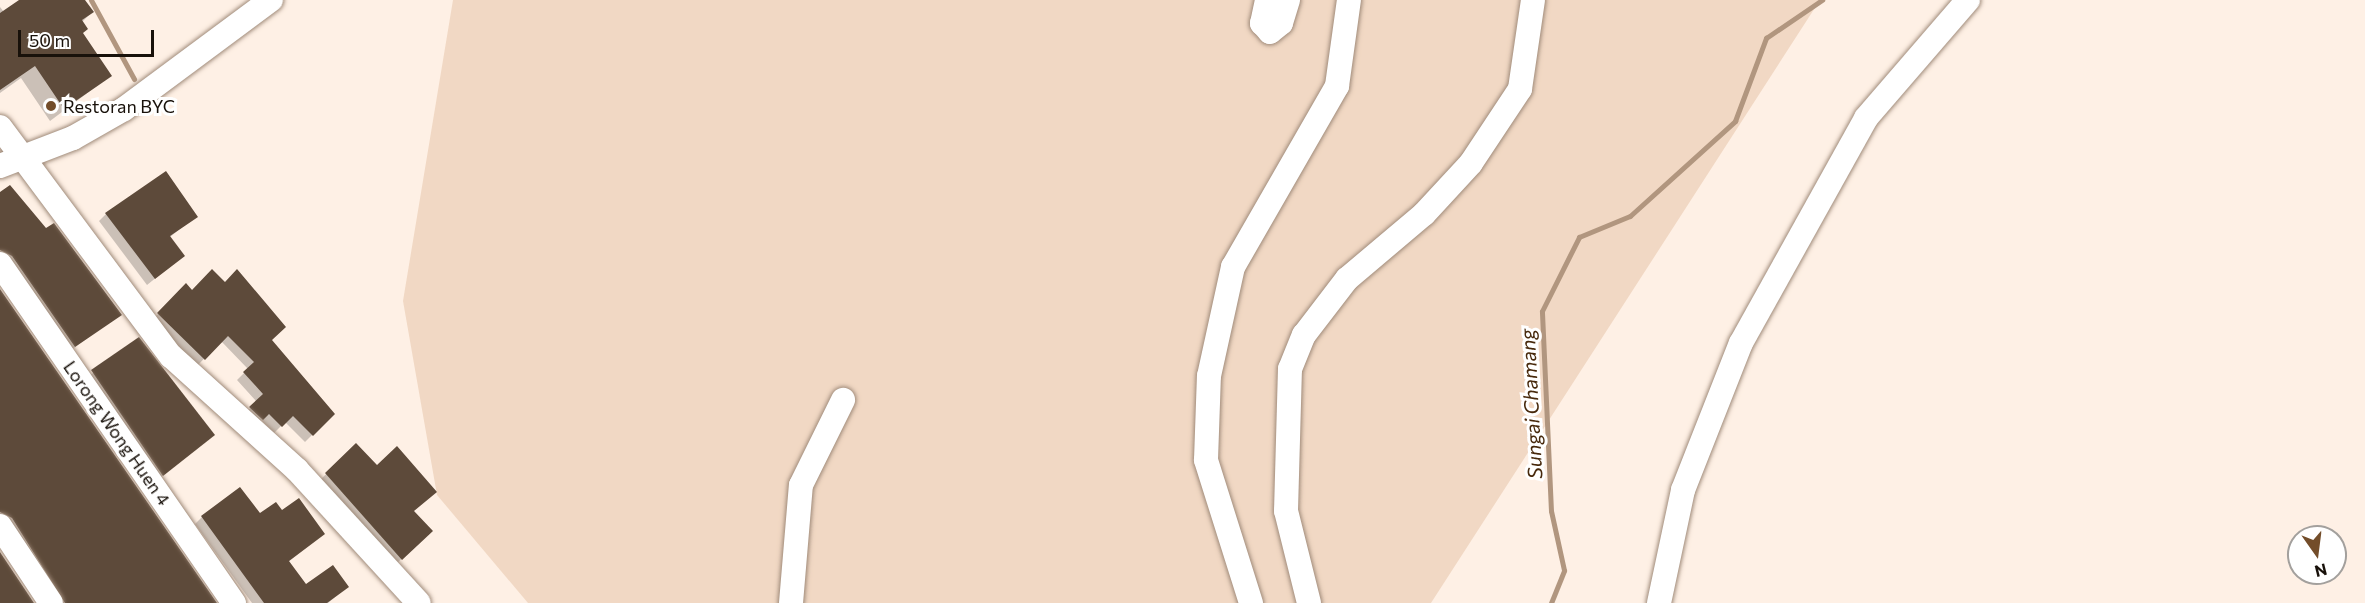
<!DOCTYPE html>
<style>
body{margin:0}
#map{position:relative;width:2365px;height:603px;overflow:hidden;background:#fef0e5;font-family:Commissioner,sans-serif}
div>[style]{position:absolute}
.green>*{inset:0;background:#f1d8c4}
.shadow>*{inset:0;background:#0003}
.stream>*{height:5px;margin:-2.5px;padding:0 2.5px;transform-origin:2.5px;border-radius:2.5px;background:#b1967f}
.building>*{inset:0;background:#5d4a3a}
.roads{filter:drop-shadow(0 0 2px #a08b7a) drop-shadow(0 0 2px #a08b7a)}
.minor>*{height:24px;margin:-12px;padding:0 12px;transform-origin:12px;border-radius:12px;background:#fff}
.dots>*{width:16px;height:16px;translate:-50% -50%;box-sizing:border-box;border:3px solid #fff;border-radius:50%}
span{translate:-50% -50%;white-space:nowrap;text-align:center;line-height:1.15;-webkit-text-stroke:6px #fff;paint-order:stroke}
.poi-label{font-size:18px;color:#18110a}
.left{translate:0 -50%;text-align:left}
.street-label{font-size:18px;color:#18110a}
.water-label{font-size:20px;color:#47290c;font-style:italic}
.north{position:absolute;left:2287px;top:525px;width:60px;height:60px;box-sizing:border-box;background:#fff;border:2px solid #a3a09d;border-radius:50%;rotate:166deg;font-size:16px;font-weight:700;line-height:24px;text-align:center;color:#18110a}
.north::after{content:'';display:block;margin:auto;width:21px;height:27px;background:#734d2a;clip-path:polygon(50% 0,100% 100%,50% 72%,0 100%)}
.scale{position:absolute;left:18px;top:30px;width:136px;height:27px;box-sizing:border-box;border:3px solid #18110a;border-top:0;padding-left:8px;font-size:18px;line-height:21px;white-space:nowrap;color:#18110a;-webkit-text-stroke:4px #fff;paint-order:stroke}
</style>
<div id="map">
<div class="green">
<div style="clip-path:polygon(453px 0,1820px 0,1431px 603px,528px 603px,437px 495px,403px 301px)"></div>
</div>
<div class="shadow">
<div style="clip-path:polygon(21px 0,83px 0,92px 12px,82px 22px,81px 33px,110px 76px,50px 121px,21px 78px,0 93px,0 7px,4px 12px)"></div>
<div style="clip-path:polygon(0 194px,120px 314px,67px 353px,0 262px)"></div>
<div style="clip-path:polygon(106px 214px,196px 216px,170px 237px,183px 256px,147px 285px,99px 221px)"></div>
<div style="clip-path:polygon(186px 286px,270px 340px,333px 414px,305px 442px,285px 422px,274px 433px,261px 420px,255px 426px,243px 415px,257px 402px,237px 380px,248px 369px,221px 341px,197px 366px,151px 321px)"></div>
<div style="clip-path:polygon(0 292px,215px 603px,56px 603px,0 524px)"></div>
<div style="clip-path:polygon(139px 339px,213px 435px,156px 481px,85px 379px)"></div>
<div style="clip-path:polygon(356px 445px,431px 531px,394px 566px,319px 481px)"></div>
<div style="clip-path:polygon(282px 512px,316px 540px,288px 562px,306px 586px,347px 587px,328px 603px,252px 603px,195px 524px,202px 517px)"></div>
</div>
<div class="stream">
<div style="left:91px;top:0;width:90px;rotate:61.4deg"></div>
<div style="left:1551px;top:603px;width:35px;rotate:-68deg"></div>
<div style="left:1564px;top:570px;width:60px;rotate:-102.4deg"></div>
<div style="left:1551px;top:511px;width:200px;rotate:-92.6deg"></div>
<div style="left:1542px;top:311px;width:83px;rotate:-63.4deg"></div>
<div style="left:1579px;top:237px;width:55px;rotate:-22.4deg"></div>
<div style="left:1630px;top:216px;width:142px;rotate:-42.1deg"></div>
<div style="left:1735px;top:121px;width:89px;rotate:-69.5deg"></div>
<div style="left:1766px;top:38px;width:68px;rotate:-34.2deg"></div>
</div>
<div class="building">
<div style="clip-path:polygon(19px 0,85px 0,94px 12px,82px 20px,88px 29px,83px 33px,112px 76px,64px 109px,35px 66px,0 90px,0 13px)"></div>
<div style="clip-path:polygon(166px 171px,198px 217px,170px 236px,185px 256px,155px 279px,105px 213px)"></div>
<div style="clip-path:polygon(10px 185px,46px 228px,54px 223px,122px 315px,75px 347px,12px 256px,0 250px,0 192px)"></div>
<div style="clip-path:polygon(212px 269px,225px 282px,237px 269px,286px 327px,272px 340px,335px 414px,313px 436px,293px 416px,282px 427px,269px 414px,263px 420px,249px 407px,263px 394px,243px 372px,254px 362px,228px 336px,205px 360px,157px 313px,186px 283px,192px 290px)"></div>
<div style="clip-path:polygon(0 289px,217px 603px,65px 603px,12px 518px,0 512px)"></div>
<div style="clip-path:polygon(139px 337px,215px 435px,163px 476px,91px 370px)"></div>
<div style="clip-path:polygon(356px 443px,377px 465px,397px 446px,437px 492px,414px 511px,433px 531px,402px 560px,325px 473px)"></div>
<div style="clip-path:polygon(240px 487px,260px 513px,276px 502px,282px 510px,299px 498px,325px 534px,289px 561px,306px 584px,333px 565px,349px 587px,327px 603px,264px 603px,201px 516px)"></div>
<div style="clip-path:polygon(0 552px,34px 603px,0 603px)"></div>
</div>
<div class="roads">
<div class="minor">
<div style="left:1267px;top:0;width:24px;rotate:102deg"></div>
<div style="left:1262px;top:23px;width:12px;rotate:48deg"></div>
<div style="left:1270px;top:32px;width:14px;rotate:-39deg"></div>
<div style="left:1281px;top:23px;width:24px;rotate:-73deg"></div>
<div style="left:0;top:127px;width:286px;rotate:53.3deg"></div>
<div style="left:171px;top:356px;width:170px;rotate:42.1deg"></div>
<div style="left:297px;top:470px;width:180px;rotate:47.5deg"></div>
<div style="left:0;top:166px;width:78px;rotate:-21deg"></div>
<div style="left:73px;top:138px;width:59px;rotate:-29.6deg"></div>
<div style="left:124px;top:109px;width:183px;rotate:-36.6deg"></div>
<div style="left:0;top:264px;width:412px;rotate:55.4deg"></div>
<div style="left:0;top:526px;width:92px;rotate:56.5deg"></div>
<div style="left:791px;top:603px;width:118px;rotate:-85.2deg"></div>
<div style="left:801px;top:485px;width:95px;rotate:-63.7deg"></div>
<div style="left:1251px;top:603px;width:150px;rotate:-107.5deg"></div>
<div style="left:1206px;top:460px;width:84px;rotate:-88deg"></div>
<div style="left:1209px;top:376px;width:112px;rotate:-77.6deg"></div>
<div style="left:1233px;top:267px;width:209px;rotate:-60.1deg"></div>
<div style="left:1337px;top:86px;width:87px;rotate:-82.1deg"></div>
<div style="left:1309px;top:603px;width:95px;rotate:-104deg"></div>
<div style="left:1286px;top:511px;width:142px;rotate:-88.4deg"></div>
<div style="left:1290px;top:369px;width:37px;rotate:-68deg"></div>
<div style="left:1304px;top:335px;width:71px;rotate:-52.5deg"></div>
<div style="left:1347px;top:279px;width:101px;rotate:-40.2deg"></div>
<div style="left:1424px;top:214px;width:69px;rotate:-47.3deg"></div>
<div style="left:1471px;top:163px;width:89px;rotate:-56.5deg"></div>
<div style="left:1520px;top:89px;width:90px;rotate:-81.7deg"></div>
<div style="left:1659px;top:603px;width:116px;rotate:-78deg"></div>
<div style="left:1683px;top:490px;width:158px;rotate:-68.5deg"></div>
<div style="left:1741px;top:343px;width:257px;rotate:-60.9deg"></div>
<div style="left:1866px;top:118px;width:156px;rotate:-49.2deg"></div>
</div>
</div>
<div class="dots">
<div style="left:51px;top:106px;background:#734d2a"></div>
</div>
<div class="poi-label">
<span class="left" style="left:63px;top:106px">Restoran BYC</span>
</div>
<div class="street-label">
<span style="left:117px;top:433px;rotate:55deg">Lorong Wong Huen 4</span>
</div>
<div class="water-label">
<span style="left:1531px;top:404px;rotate:-93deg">Sungai Chamang</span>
</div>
<div class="north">N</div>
<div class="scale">50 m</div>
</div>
